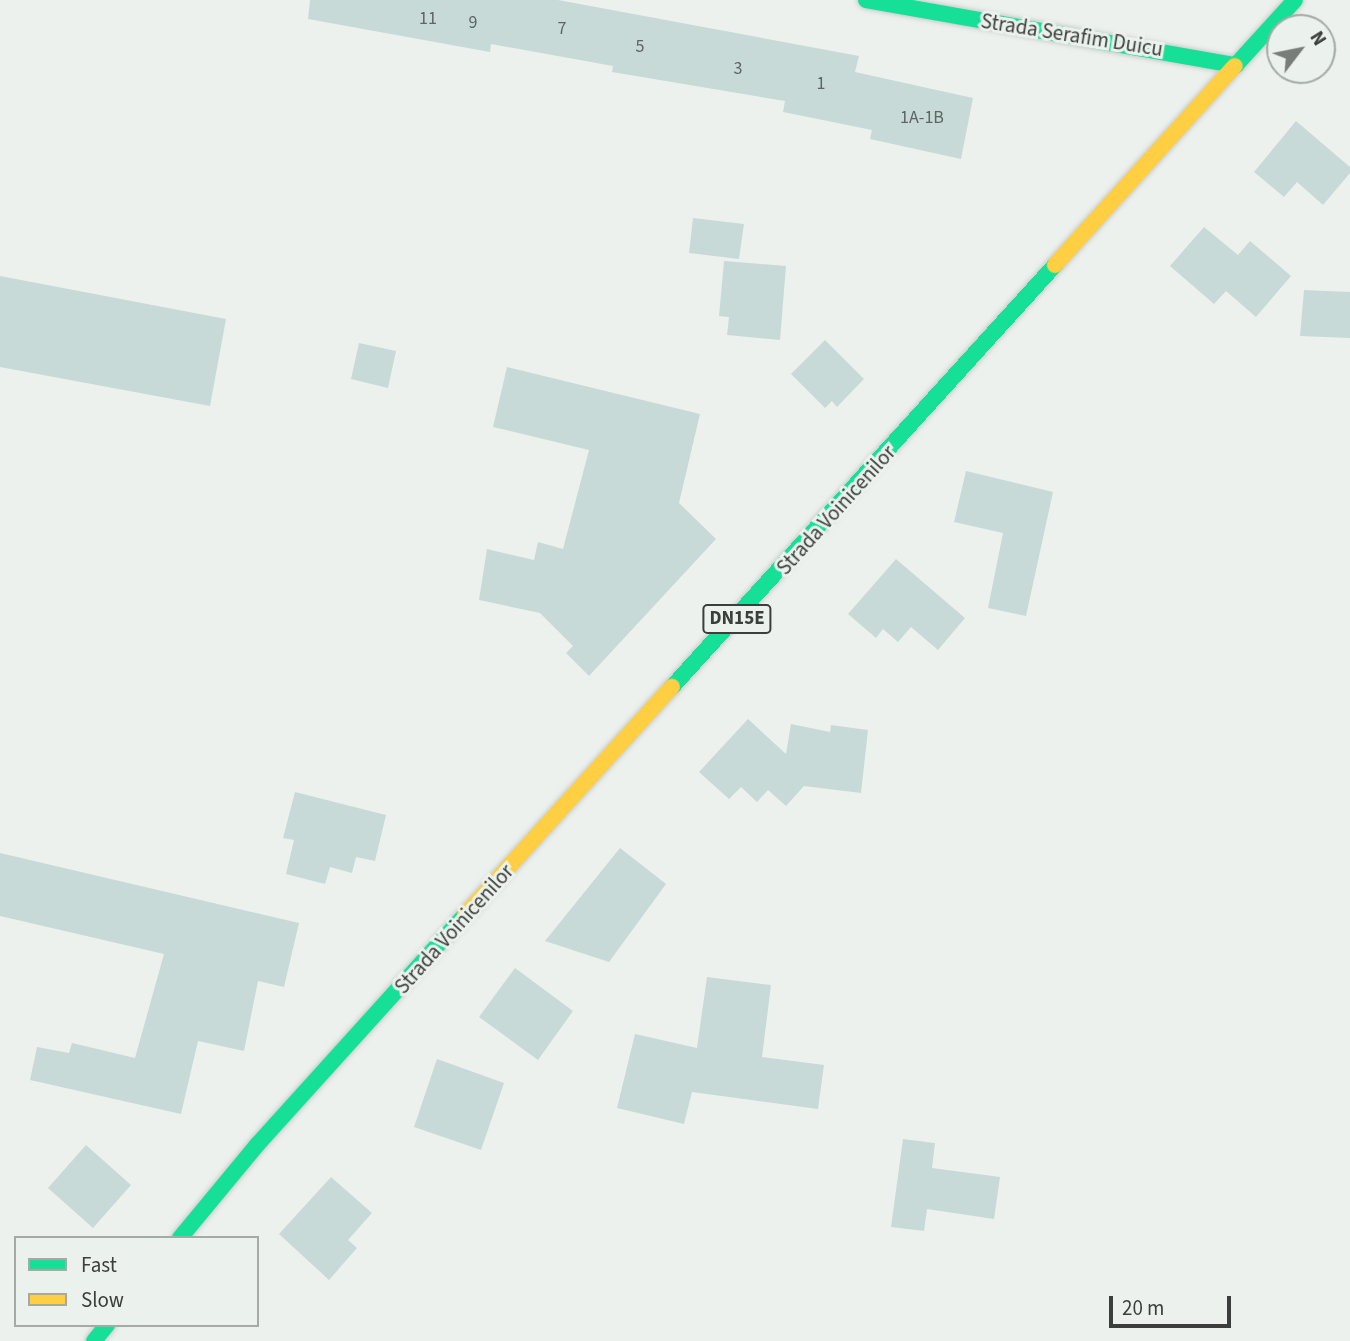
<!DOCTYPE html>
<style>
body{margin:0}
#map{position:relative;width:1350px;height:1341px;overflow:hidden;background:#ecf1ee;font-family:"Source Sans 3",sans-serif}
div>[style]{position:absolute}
.building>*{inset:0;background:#c7dad7}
.roads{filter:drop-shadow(0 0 2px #c9cdcb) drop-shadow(0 0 2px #c9cdcb)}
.fast>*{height:16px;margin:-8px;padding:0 8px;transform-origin:8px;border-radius:8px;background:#16e098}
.slow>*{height:16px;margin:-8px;padding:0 8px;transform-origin:8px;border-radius:8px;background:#ffcf43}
span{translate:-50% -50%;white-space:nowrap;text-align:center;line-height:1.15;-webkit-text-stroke:6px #ebf2ee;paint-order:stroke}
.number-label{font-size:18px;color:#5e6563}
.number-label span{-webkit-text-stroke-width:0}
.shield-label span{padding:2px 5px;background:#ebf2ee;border:2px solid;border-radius:5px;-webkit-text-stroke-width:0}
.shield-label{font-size:19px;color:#3b3e3c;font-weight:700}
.street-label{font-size:21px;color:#3b3e3c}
.legend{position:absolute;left:14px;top:1236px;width:245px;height:91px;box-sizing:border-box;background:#ebf2ee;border:2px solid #a5aaa7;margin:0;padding:9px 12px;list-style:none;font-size:21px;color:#3b3e3c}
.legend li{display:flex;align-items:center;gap:14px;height:35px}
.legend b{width:35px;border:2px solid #a5aaa7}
.north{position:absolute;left:1266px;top:14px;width:70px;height:70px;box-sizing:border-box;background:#ebf2ee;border:2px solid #a5aaa7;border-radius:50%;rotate:58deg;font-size:19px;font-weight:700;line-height:28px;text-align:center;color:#3b3e3c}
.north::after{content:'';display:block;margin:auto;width:24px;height:32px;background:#797d7a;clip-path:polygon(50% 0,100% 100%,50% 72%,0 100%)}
.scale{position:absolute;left:1109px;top:1296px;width:122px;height:32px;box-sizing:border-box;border:4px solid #3b3e3c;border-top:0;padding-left:9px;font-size:21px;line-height:24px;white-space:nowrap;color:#3b3e3c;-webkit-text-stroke:5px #ebf2ee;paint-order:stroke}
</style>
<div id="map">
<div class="building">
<div style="clip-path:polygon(310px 0,558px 0,859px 56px,855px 72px,973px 98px,961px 159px,870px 139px,872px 130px,783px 112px,785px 101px,612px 72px,613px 66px,491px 44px,490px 52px,308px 19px)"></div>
<div style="clip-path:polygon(1296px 121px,1350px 167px,1350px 173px,1323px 205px,1297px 182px,1284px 197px,1254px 172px)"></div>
<div style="clip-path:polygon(693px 218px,744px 224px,739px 259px,689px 253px)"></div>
<div style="clip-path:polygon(1204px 227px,1238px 255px,1250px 241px,1291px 276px,1256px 317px,1226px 291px,1214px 304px,1170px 266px)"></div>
<div style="clip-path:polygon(724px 261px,786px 266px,780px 340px,727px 335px,729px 317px,719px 316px)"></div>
<div style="clip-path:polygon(0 276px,226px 319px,210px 406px,0 367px)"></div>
<div style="clip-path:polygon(1304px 290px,1350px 292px,1350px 338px,1300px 336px)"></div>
<div style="clip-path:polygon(825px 340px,864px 379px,837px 407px,832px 401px,825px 408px,791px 374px)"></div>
<div style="clip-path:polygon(359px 343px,396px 351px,388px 388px,351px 379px)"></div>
<div style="clip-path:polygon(507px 367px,700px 414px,679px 503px,716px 539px,589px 676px,566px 653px,573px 646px,540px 613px,479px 600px,487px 549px,534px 560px,538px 542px,563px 549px,589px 450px,493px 427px)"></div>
<div style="clip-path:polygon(966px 471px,1053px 492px,1026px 616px,988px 608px,1003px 533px,954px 522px)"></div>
<div style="clip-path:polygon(896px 559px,965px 618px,938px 650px,911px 627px,898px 642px,883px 629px,876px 638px,848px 614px)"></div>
<div style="clip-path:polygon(748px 719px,786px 754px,791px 724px,830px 732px,831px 725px,868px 730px,861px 793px,804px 786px,786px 806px,768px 790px,757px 802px,741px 787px,729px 799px,699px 772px)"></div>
<div style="clip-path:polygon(295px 792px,386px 815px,375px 861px,356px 857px,352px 873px,330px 867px,325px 884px,286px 874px,294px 840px,283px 838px)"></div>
<div style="clip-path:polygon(620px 848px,666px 884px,609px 962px,545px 941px)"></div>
<div style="clip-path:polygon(0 853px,299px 923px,284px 987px,258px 981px,244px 1051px,198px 1041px,181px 1114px,30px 1080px,37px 1047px,69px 1053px,72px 1043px,135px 1058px,164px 954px,0 916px)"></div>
<div style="clip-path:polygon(515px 968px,573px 1011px,538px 1060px,479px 1017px)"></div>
<div style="clip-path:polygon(707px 977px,771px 985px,762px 1057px,824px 1065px,818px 1109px,692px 1092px,684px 1124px,617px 1108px,635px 1034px,697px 1048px)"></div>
<div style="clip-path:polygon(437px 1059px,504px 1083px,481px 1150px,414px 1127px)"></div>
<div style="clip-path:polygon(903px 1139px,935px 1143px,932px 1168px,1000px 1177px,994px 1219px,927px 1209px,924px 1231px,891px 1227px)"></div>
<div style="clip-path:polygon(86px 1145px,131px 1185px,93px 1228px,48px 1188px)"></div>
<div style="clip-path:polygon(331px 1177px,372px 1213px,348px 1240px,357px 1248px,329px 1280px,279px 1234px)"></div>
</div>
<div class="roads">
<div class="fast">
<div style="left:866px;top:0;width:376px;rotate:10deg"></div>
<div style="left:1235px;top:66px;width:89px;rotate:-47.7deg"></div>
<div style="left:672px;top:687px;width:570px;rotate:-47.77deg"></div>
<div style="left:180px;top:1238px;width:121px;rotate:-50.4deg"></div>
<div style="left:257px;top:1145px;width:310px;rotate:-47.9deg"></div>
<div style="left:94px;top:1341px;width:21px;rotate:-51deg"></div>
</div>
<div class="slow">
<div style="left:1055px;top:265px;width:268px;rotate:-47.9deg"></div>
<div style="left:465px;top:915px;width:308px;rotate:-47.8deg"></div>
</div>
</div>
<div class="number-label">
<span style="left:428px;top:19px">11</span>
<span style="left:473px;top:23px">9</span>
<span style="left:562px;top:29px">7</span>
<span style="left:640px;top:47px">5</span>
<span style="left:738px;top:69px">3</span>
<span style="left:821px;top:84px">1</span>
<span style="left:922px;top:118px">1A-1B</span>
</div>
<div class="shield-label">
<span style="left:737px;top:619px">DN15E</span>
</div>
<div class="street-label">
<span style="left:1072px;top:35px;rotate:9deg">Strada Serafim Duicu</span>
<span style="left:836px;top:510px;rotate:-48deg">Strada Voinicenilor</span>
<span style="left:454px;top:929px;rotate:-48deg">Strada Voinicenilor</span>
</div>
<ul class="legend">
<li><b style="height:9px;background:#16e098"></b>Fast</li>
<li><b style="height:9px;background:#ffcf43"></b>Slow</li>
</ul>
<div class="north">N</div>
<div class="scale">20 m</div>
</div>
